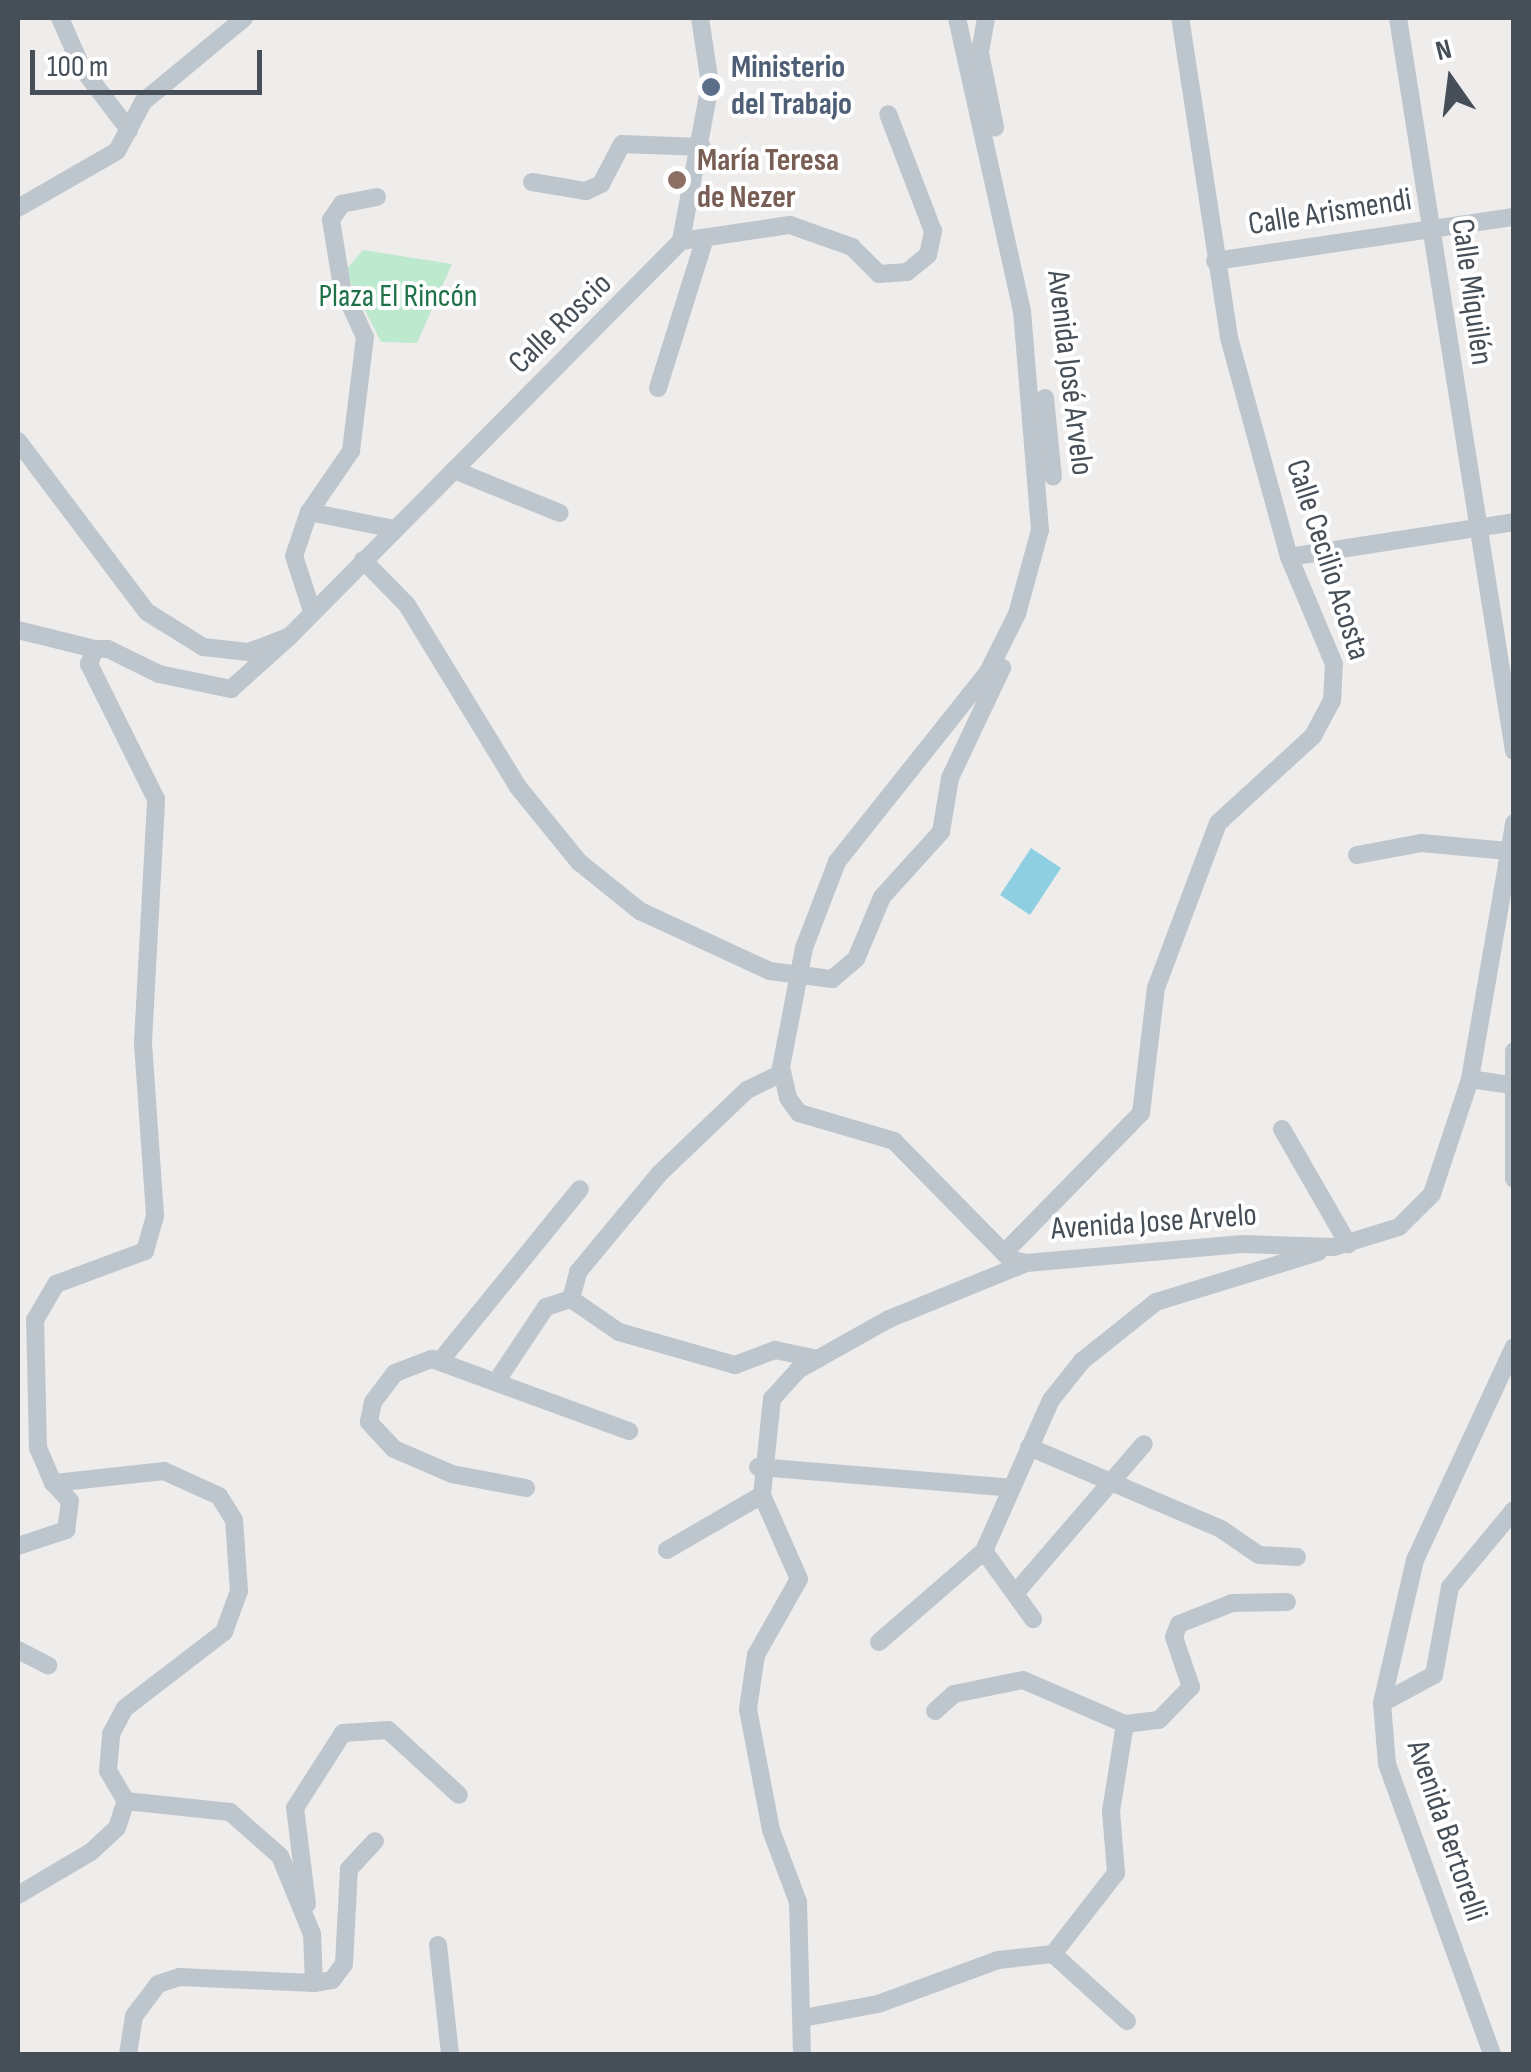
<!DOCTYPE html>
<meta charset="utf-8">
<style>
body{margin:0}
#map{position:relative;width:1531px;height:2072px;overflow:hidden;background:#efecec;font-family:"Sofia Sans Condensed",sans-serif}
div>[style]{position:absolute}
.green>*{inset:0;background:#bde9cf}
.water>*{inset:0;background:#8ed0e2}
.minor>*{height:18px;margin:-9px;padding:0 9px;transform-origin:9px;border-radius:9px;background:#bec6cd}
.minor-bridge>*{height:18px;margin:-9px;padding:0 9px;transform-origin:9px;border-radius:9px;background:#bec6cd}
.dots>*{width:28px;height:28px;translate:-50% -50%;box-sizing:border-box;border:5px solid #fff;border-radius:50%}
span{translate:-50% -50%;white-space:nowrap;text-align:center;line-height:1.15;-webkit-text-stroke:8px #fff;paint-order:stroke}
.service-label{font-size:32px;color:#4e5e75;font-weight:700}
.left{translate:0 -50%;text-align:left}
.education-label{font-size:32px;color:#785e54;font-weight:700}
.street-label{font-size:32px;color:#464f57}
.park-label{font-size:32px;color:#1f7148}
.frame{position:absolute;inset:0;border:20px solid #464f57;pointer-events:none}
.north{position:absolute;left:1401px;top:30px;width:100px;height:100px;-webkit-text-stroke:8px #fff;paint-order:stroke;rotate:346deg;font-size:28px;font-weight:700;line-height:40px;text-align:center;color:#464f57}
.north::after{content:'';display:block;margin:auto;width:35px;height:45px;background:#464f57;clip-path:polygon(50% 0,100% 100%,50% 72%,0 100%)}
.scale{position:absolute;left:30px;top:50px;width:232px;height:45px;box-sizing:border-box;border:5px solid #464f57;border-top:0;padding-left:12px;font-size:30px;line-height:35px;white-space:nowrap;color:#464f57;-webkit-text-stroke:8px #fff;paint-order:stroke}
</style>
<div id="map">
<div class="green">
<div style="clip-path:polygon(363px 250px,452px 264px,417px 343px,381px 342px,345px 271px)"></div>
</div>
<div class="water">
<div style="clip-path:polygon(1031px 848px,1061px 868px,1030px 915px,1000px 895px)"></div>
</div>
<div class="minor">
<div style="left:60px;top:18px;width:55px;rotate:66.3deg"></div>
<div style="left:82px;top:68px;width:78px;rotate:52.8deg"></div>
<div style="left:957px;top:18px;width:300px;rotate:77.5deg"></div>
<div style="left:1022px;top:311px;width:220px;rotate:85.3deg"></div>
<div style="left:1040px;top:530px;width:87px;rotate:105.3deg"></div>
<div style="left:1017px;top:614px;width:65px;rotate:116.6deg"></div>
<div style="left:988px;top:672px;width:243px;rotate:128.5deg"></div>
<div style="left:837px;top:862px;width:92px;rotate:111deg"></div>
<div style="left:804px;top:948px;width:121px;rotate:100.9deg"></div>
<div style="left:781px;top:1067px;width:32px;rotate:77deg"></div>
<div style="left:788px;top:1098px;width:19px;rotate:54deg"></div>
<div style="left:799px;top:1113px;width:99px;rotate:16.4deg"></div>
<div style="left:894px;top:1141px;width:165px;rotate:45.5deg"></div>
<div style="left:1010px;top:1259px;width:16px;rotate:14deg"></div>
<div style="left:1026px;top:1263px;width:217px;rotate:-5deg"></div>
<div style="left:1242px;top:1244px;width:92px;rotate:1.9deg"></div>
<div style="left:1334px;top:1247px;width:68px;rotate:-17.1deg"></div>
<div style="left:1399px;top:1227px;width:47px;rotate:-45deg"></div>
<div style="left:1432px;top:1194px;width:121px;rotate:-71.7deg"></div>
<div style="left:1470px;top:1079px;width:260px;rotate:-80.2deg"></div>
<div style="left:986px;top:18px;width:36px;rotate:100deg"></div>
<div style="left:980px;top:53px;width:76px;rotate:78.5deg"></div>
<div style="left:1398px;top:18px;width:742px;rotate:81.01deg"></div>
<div style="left:532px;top:182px;width:55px;rotate:9.5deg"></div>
<div style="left:586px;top:191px;width:17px;rotate:-25deg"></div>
<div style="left:601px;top:184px;width:45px;rotate:-62.3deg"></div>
<div style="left:622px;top:144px;width:80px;rotate:2.1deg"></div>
<div style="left:377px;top:197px;width:36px;rotate:169deg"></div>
<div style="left:342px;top:204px;width:19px;rotate:125deg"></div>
<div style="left:331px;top:220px;width:68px;rotate:80.7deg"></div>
<div style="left:342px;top:287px;width:55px;rotate:65.3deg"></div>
<div style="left:365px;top:337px;width:115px;rotate:97deg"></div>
<div style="left:351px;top:451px;width:74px;rotate:124.5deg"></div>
<div style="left:309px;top:512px;width:87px;rotate:11.3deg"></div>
<div style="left:18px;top:208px;width:114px;rotate:-29.9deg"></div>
<div style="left:117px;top:151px;width:55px;rotate:-62deg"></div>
<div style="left:143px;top:102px;width:131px;rotate:-39.7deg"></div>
<div style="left:681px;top:241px;width:110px;rotate:-8.4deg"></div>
<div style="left:790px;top:225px;width:66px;rotate:19.5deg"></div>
<div style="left:852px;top:247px;width:38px;rotate:45deg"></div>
<div style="left:879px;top:274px;width:28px;rotate:-4deg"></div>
<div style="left:907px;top:272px;width:27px;rotate:-39deg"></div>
<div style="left:928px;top:255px;width:25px;rotate:-78deg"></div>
<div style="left:933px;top:231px;width:125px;rotate:-111deg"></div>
<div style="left:1215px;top:261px;width:302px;rotate:-8.4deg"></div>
<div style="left:658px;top:388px;width:154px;rotate:-72.6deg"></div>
<div style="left:1045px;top:398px;width:79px;rotate:84.2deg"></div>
<div style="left:18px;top:441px;width:214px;rotate:53deg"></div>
<div style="left:147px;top:612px;width:66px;rotate:32deg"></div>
<div style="left:203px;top:647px;width:46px;rotate:6.2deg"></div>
<div style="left:249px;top:652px;width:44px;rotate:-21.3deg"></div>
<div style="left:290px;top:636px;width:556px;rotate:-45.29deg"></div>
<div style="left:681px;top:241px;width:160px;rotate:-79.5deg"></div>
<div style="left:710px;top:84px;width:67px;rotate:-98.6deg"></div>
<div style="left:454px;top:470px;width:114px;rotate:22.1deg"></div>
<div style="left:309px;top:512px;width:46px;rotate:108.8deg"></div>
<div style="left:294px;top:556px;width:58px;rotate:71.9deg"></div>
<div style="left:1289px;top:557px;width:228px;rotate:-8.8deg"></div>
<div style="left:363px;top:560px;width:63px;rotate:45.6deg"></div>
<div style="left:407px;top:605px;width:213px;rotate:58.6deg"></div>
<div style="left:518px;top:787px;width:97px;rotate:50.9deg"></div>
<div style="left:579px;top:862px;width:78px;rotate:38.8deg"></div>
<div style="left:640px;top:911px;width:143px;rotate:24.8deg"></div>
<div style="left:18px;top:630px;width:79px;rotate:13.9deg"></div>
<div style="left:1357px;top:855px;width:65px;rotate:-10.6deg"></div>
<div style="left:1421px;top:843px;width:87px;rotate:5.3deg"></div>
<div style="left:832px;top:979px;width:31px;rotate:-40deg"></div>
<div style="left:856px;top:959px;width:67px;rotate:-67.2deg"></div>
<div style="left:882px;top:897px;width:88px;rotate:-47.8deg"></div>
<div style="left:941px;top:832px;width:55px;rotate:-80.5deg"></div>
<div style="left:950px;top:778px;width:122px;rotate:-64.7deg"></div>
<div style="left:1514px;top:1051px;width:128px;rotate:90deg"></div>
<div style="left:1470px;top:1079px;width:40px;rotate:8.5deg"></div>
<div style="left:1282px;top:1129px;width:133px;rotate:60.1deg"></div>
<div style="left:1004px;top:1253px;width:196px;rotate:-45.6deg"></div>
<div style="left:1141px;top:1113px;width:126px;rotate:-83.2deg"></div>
<div style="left:1156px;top:988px;width:176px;rotate:-69.4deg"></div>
<div style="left:1218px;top:823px;width:129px;rotate:-42.5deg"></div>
<div style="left:1313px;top:736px;width:40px;rotate:-62deg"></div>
<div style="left:1332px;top:701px;width:37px;rotate:-87deg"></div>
<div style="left:1334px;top:664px;width:116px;rotate:-112.8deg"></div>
<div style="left:1289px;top:557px;width:228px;rotate:-105.3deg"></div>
<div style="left:1229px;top:337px;width:323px;rotate:-98.7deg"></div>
<div style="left:571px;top:1299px;width:28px;rotate:-75deg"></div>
<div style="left:578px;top:1272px;width:127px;rotate:-50.4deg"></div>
<div style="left:659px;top:1174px;width:122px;rotate:-43.7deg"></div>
<div style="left:747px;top:1090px;width:39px;rotate:-26deg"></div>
<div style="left:441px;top:1360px;width:220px;rotate:-50.9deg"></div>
<div style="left:496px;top:1382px;width:90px;rotate:-56.3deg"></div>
<div style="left:546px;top:1307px;width:26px;rotate:-18deg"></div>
<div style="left:571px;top:1299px;width:58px;rotate:34.5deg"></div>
<div style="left:619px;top:1332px;width:121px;rotate:15.9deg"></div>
<div style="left:735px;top:1365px;width:43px;rotate:-20.6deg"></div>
<div style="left:775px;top:1350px;width:44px;rotate:11.8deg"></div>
<div style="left:1029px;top:1447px;width:209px;rotate:23.1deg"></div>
<div style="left:1221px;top:1529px;width:46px;rotate:34.4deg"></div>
<div style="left:1259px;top:1555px;width:38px;rotate:3deg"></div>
<div style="left:758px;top:1467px;width:254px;rotate:4.7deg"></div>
<div style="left:526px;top:1488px;width:75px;rotate:-169.3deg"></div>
<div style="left:452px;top:1474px;width:63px;rotate:-156.7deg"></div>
<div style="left:394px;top:1449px;width:37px;rotate:-133deg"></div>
<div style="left:369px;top:1422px;width:20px;rotate:-79deg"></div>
<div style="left:373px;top:1402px;width:36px;rotate:-53deg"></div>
<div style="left:395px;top:1373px;width:40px;rotate:-21deg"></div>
<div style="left:432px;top:1359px;width:210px;rotate:20.1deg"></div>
<div style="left:18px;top:1546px;width:51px;rotate:-18.4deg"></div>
<div style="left:66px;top:1530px;width:29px;rotate:-82deg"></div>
<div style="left:70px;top:1501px;width:25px;rotate:-133deg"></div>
<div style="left:667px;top:1550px;width:110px;rotate:-30.1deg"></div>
<div style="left:984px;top:1551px;width:84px;rotate:54.2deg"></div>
<div style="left:1017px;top:1591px;width:194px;rotate:-49.2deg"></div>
<div style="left:879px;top:1642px;width:139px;rotate:-40.9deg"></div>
<div style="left:984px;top:1551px;width:165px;rotate:-66.1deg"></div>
<div style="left:1051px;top:1400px;width:50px;rotate:-51.5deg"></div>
<div style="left:1082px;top:1361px;width:95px;rotate:-38.6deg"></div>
<div style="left:1156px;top:1302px;width:170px;rotate:-17.1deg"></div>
<div style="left:18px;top:1650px;width:34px;rotate:27deg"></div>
<div style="left:1382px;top:1703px;width:59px;rotate:-28.3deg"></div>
<div style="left:1434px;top:1675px;width:89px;rotate:-79.7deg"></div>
<div style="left:1450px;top:1587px;width:100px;rotate:-50.3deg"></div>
<div style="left:935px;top:1711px;width:25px;rotate:-42deg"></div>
<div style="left:954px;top:1694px;width:70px;rotate:-11.5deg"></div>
<div style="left:1023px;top:1680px;width:111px;rotate:23.3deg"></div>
<div style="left:1125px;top:1724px;width:34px;rotate:-7deg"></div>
<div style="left:1159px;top:1720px;width:46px;rotate:-45.9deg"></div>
<div style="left:1191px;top:1687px;width:53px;rotate:-108.8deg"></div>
<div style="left:1174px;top:1637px;width:14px;rotate:-69deg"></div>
<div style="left:1179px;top:1624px;width:57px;rotate:-21.6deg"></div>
<div style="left:1232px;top:1603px;width:55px;rotate:-1deg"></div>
<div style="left:18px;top:1895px;width:85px;rotate:-30.5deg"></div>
<div style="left:91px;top:1852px;width:35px;rotate:-43deg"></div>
<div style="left:117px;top:1828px;width:28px;rotate:-72deg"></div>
<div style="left:307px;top:1904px;width:97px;rotate:-97.1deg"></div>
<div style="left:295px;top:1808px;width:89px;rotate:-57.4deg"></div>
<div style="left:343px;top:1733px;width:45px;rotate:-3.8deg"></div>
<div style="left:388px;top:1730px;width:96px;rotate:42.5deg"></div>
<div style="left:438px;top:1945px;width:110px;rotate:83.7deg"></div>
<div style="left:1053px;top:1954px;width:103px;rotate:-52.1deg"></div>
<div style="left:1116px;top:1873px;width:62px;rotate:-94.6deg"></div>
<div style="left:1111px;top:1811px;width:88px;rotate:-80.9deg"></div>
<div style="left:314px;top:1983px;width:18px;rotate:-9deg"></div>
<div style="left:332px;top:1980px;width:20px;rotate:-53deg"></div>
<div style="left:344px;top:1964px;width:95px;rotate:-87deg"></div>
<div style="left:349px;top:1869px;width:38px;rotate:-47deg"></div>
<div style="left:803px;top:2018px;width:76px;rotate:-10.6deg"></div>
<div style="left:878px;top:2004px;width:128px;rotate:-20.1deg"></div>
<div style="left:998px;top:1960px;width:55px;rotate:-6.2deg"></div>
<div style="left:1053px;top:1954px;width:100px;rotate:42.2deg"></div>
<div style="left:128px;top:2054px;width:38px;rotate:-81deg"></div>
<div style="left:134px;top:2016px;width:40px;rotate:-53deg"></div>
<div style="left:158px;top:1984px;width:23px;rotate:-18deg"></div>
<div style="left:180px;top:1977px;width:134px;rotate:2.6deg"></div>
<div style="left:314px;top:1983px;width:49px;rotate:-92.3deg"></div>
<div style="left:312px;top:1934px;width:84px;rotate:-112.3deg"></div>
<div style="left:280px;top:1856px;width:67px;rotate:-138.7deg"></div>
<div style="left:230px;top:1812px;width:105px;rotate:-174deg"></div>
<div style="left:126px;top:1801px;width:35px;rotate:-121deg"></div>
<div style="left:108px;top:1771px;width:37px;rotate:-85deg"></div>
<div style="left:111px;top:1734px;width:30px;rotate:-62deg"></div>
<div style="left:125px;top:1708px;width:125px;rotate:-37.5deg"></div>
<div style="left:224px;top:1632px;width:44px;rotate:-69.9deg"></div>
<div style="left:239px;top:1591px;width:71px;rotate:-94deg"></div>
<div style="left:234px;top:1520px;width:28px;rotate:-122deg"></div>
<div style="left:219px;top:1496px;width:60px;rotate:-155.6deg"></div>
<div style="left:164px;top:1471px;width:112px;rotate:173.8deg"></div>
<div style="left:53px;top:1483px;width:38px;rotate:-113deg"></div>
<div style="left:38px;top:1448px;width:128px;rotate:-91.3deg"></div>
<div style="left:35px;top:1320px;width:42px;rotate:-59.7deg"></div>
<div style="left:56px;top:1284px;width:95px;rotate:-20.3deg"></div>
<div style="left:145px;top:1251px;width:37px;rotate:-74deg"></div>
<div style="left:155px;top:1215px;width:173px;rotate:-94deg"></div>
<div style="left:143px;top:1042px;width:243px;rotate:-86.9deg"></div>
<div style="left:156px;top:799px;width:151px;rotate:-116.4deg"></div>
<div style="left:89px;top:664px;width:16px;rotate:-68deg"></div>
<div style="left:95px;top:649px;width:13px"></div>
<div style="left:108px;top:649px;width:57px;rotate:26.1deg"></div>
<div style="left:159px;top:674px;width:74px;rotate:11.8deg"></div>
<div style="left:231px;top:689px;width:79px;rotate:-41.9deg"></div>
<div style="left:802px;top:2054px;width:152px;rotate:-91.5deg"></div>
<div style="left:798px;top:1902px;width:77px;rotate:-110.6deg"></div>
<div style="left:771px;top:1830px;width:123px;rotate:-100.8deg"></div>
<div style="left:748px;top:1709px;width:55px;rotate:-81.6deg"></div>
<div style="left:756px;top:1655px;width:87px;rotate:-60.5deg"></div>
<div style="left:799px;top:1579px;width:92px;rotate:-113.8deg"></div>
<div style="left:762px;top:1495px;width:97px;rotate:-84.1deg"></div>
<div style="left:772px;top:1399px;width:39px;rotate:-48deg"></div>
<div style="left:798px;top:1370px;width:104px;rotate:-29.3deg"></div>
<div style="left:889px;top:1319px;width:148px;rotate:-22.2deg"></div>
<div style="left:1492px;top:2054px;width:308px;rotate:-109.9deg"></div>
<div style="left:1387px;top:1764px;width:61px;rotate:-94.7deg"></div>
<div style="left:1382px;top:1703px;width:147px;rotate:-77deg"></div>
<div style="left:1415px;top:1560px;width:235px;rotate:-65.1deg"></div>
</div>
<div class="minor-bridge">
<div style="left:770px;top:971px;width:63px;rotate:7.4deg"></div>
</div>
<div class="dots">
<div style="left:711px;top:87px;background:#5c6f8a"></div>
<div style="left:677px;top:180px;background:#8d6e63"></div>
</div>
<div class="service-label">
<span class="left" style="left:731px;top:87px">Ministerio<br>del Trabajo</span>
</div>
<div class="education-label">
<span class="left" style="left:697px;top:180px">María Teresa<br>de Nezer</span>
</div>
<div class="street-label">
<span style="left:1330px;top:213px;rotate:-9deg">Calle Arismendi</span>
<span style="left:1471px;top:292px;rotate:82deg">Calle Miquilén</span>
<span style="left:561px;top:324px;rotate:-44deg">Calle Roscio</span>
<span style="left:1069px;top:373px;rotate:83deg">Avenida José Arvelo</span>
<span style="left:1327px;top:560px;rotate:72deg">Calle Cecilio Acosta</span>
<span style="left:1154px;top:1223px;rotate:-4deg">Avenida Jose Arvelo</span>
<span style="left:1446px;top:1831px;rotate:71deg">Avenida Bertorelli</span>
</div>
<div class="park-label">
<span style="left:398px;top:297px">Plaza El Rincón</span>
</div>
<div class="frame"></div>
<div class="north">N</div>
<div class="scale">100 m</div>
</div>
